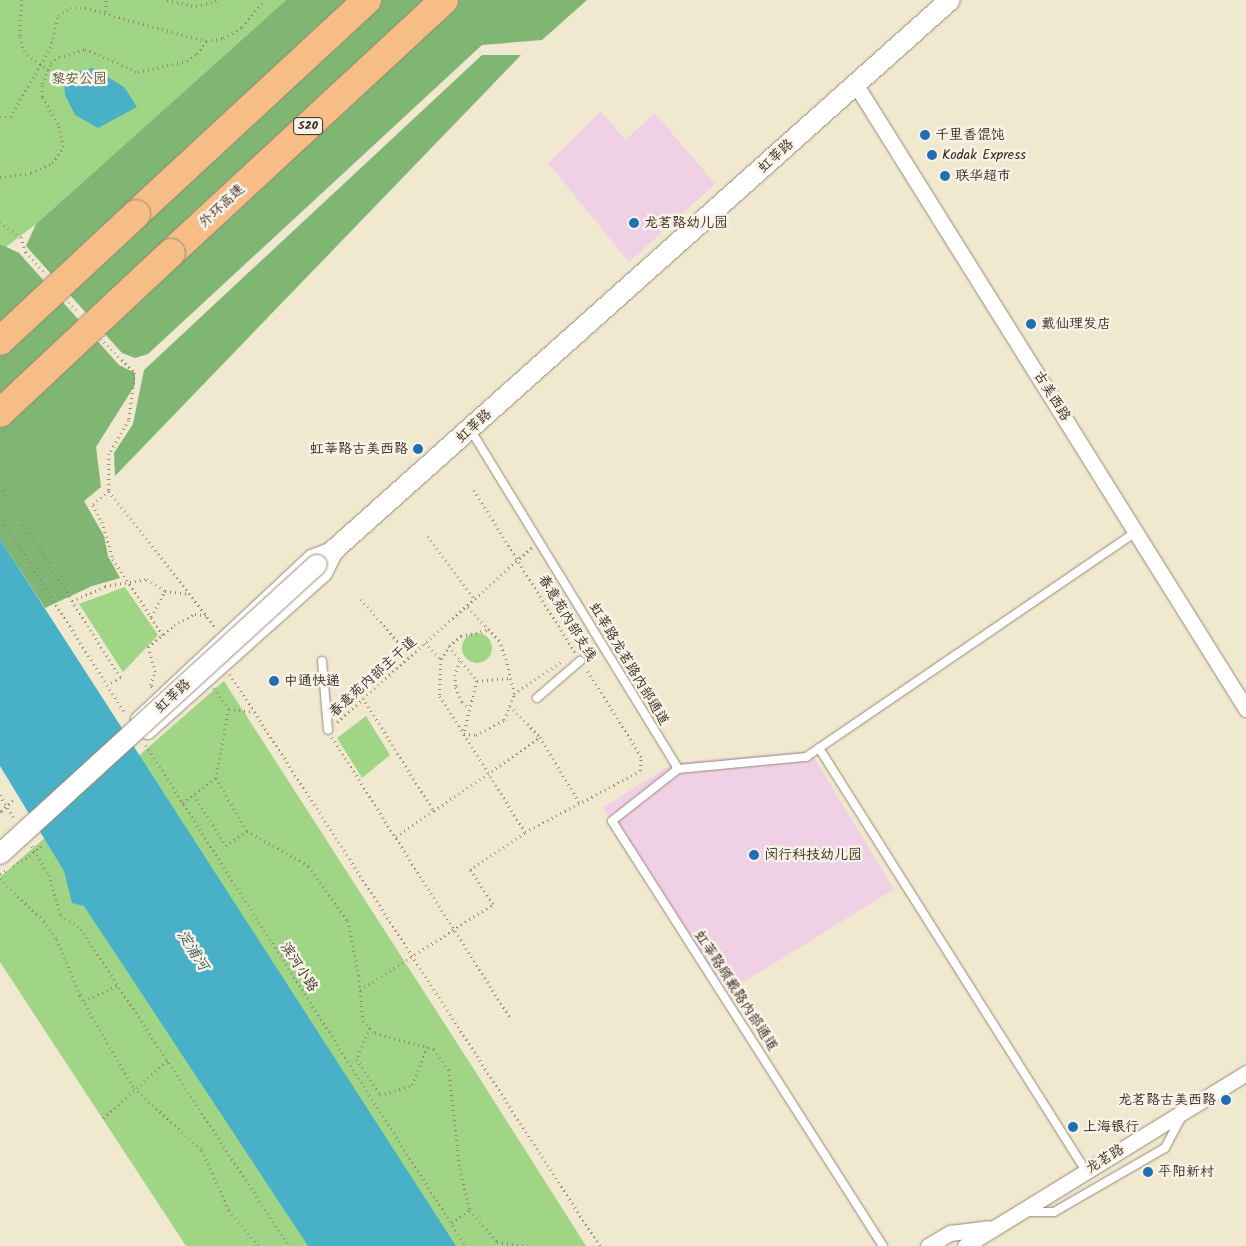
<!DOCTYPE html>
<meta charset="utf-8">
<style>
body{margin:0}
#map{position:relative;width:1246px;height:1246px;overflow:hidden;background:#f0e8cf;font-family:Kalam,"LXGW WenKai TC",sans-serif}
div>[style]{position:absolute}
.built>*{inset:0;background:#f0d0e5}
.green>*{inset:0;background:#a0d586}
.round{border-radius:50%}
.forest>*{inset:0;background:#80b673}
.water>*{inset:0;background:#49b1c7}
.path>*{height:2.5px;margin-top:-1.25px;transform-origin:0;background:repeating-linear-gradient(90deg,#968976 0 1px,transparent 0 5px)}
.roads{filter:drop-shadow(0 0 1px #968976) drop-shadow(0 0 1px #968976)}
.service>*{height:8px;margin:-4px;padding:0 4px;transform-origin:4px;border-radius:4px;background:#fff}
.minor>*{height:15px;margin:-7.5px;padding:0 7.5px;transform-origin:7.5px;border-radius:7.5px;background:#fff}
.tertiary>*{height:20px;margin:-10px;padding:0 10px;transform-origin:10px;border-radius:10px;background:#fff}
.motorway>*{height:28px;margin:-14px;padding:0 14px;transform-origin:14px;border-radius:14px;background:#f6be86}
.path-bridge>*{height:2.5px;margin-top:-1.25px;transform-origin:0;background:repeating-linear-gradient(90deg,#968976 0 1px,transparent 0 5px)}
.bridges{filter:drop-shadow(0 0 1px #968976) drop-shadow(0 0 1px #968976)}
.tertiary-bridge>*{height:20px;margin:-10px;padding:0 10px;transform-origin:10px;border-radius:10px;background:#fff}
.motorway-bridge>*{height:28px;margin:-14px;padding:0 14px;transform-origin:14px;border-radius:14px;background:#f6be86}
.dots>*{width:14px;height:14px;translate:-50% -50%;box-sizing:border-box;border:2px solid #f7f3e8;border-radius:50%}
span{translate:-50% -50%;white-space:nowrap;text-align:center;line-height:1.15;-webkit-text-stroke:5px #f7f3e8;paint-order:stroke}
.shield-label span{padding:1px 4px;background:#f7f3e8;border:1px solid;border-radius:4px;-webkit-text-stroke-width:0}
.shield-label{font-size:12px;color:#3b2a1e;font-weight:700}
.park-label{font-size:14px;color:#545538}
.poi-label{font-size:14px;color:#3b2a1e}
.left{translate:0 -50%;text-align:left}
.right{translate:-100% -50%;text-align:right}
.street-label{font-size:14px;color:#3b2a1e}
.water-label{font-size:15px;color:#405959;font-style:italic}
</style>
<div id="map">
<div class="built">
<div style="clip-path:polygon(601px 111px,625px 140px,655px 113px,715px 184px,629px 262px,548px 163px)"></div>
<div style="clip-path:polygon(810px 751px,894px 889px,726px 993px,603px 808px,673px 763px)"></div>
</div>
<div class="green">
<div style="clip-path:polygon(0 0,286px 0,36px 224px,6px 247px,0 244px)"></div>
<div style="clip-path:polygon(125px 587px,158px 635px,123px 672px,79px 604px)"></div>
<div class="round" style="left:462px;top:633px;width:30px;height:30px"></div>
<div style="clip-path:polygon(224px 681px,475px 1071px,586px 1246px,186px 1246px,0 962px,0 877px)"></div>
<div style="clip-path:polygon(366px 716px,390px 755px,362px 778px,337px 738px)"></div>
</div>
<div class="forest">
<div style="clip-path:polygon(286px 0,587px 0,542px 40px,482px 45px,148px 354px,135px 358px,122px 353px,26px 246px,36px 224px)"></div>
<div style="clip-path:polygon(482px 55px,521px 55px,115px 476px,114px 453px,133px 424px,144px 370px)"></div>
<div style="clip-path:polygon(0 244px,19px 253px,119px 365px,135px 373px,135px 385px,96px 447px,101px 487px,84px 501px,104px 536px,108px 556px,120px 578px,92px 586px,45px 608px,0 539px)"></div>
</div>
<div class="water">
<div style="clip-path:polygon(93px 68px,124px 87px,137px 107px,98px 128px,75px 115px,65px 95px,64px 81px,74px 72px)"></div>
<div style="clip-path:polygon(0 539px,456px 1246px,308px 1246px,84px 906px,72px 903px,64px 871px,0 766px)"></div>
</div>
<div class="path">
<div style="left:22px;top:0;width:37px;rotate:93deg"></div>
<div style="left:20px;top:37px;width:15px;rotate:74deg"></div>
<div style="left:24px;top:51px;width:31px;rotate:38deg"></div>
<div style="left:167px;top:0;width:30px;rotate:12deg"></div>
<div style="left:196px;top:6px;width:25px;rotate:-14deg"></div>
<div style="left:105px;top:12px;width:12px;rotate:-85deg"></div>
<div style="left:0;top:117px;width:10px"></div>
<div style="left:10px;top:117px;width:80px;rotate:-59.9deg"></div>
<div style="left:50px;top:48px;width:34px;rotate:-76deg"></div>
<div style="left:58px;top:15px;width:14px;rotate:-30deg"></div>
<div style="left:70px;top:8px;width:15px"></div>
<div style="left:85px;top:8px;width:125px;rotate:15.3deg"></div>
<div style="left:206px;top:41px;width:17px;rotate:-10deg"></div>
<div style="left:223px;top:38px;width:22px;rotate:-30deg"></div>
<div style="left:242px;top:27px;width:35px;rotate:-50deg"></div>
<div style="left:0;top:177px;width:31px;rotate:-7deg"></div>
<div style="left:31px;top:173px;width:23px;rotate:-25deg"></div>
<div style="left:52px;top:163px;width:19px;rotate:-55deg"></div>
<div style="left:63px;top:147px;width:24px;rotate:-102deg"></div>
<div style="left:58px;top:124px;width:31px;rotate:-121deg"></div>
<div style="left:42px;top:97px;width:13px;rotate:-90deg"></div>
<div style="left:42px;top:84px;width:23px;rotate:-67deg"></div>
<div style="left:51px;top:63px;width:10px;rotate:-37deg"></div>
<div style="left:59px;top:57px;width:27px;rotate:-17deg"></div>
<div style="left:85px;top:49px;width:58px;rotate:23.5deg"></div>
<div style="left:138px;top:72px;width:50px;rotate:-12.7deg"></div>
<div style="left:187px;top:61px;width:12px;rotate:-35deg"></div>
<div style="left:197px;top:54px;width:16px;rotate:-55deg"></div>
<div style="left:0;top:222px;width:26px;rotate:36deg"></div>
<div style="left:21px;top:237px;width:16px;rotate:72deg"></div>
<div style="left:26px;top:252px;width:28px;rotate:48deg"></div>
<div style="left:69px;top:302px;width:15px;rotate:48deg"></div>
<div style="left:104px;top:342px;width:44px;rotate:45deg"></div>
<div style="left:135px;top:373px;width:47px;rotate:97.3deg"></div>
<div style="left:129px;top:420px;width:39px;rotate:120deg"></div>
<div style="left:109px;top:454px;width:37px;rotate:90deg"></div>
<div style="left:109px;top:491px;width:174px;rotate:52deg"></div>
<div style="left:0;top:486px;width:227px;rotate:57.8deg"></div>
<div style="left:121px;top:678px;width:15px;rotate:152deg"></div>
<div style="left:474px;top:490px;width:191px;rotate:58.1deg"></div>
<div style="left:109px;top:491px;width:21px;rotate:139deg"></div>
<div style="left:93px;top:505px;width:19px;rotate:62deg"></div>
<div style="left:102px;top:522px;width:39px;rotate:73deg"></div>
<div style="left:113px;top:559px;width:91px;rotate:56.7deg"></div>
<div style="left:0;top:516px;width:233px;rotate:57.6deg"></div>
<div style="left:428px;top:536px;width:79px;rotate:53.3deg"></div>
<div style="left:361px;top:599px;width:75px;rotate:49.3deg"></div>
<div style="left:72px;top:601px;width:36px;rotate:-24deg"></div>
<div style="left:105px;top:586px;width:43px;rotate:-9.5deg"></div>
<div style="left:147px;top:579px;width:22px;rotate:34deg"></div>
<div style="left:165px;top:591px;width:25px;rotate:7deg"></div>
<div style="left:151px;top:617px;width:30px;rotate:-62deg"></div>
<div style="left:425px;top:643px;width:23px;rotate:45deg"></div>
<div style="left:441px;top:659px;width:37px;rotate:92deg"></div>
<div style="left:440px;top:696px;width:45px;rotate:57.7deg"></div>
<div style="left:464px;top:734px;width:12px;rotate:5deg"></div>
<div style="left:476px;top:735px;width:32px;rotate:-28deg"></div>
<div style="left:504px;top:720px;width:28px;rotate:-69deg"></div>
<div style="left:514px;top:694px;width:35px;rotate:-103deg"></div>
<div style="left:506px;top:660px;width:20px;rotate:-110deg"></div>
<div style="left:499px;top:641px;width:48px;rotate:-133.3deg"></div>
<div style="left:449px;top:646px;width:45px;rotate:51.3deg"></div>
<div style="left:477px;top:681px;width:55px;rotate:103.8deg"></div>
<div style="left:464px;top:734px;width:115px;rotate:58.1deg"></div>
<div style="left:441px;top:659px;width:15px;rotate:-58deg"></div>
<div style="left:449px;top:646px;width:16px;rotate:-40deg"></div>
<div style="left:461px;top:636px;width:28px;rotate:-13deg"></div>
<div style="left:460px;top:661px;width:15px;rotate:110deg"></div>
<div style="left:455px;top:675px;width:12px;rotate:85deg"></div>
<div style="left:456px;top:687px;width:16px;rotate:68deg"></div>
<div style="left:462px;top:702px;width:10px;rotate:37deg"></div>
<div style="left:230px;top:674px;width:681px;rotate:57.1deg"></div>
<div style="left:477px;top:681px;width:34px;rotate:-5deg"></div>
<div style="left:152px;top:687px;width:3px;rotate:-135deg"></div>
<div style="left:150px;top:685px;width:14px;rotate:-69deg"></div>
<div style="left:155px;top:672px;width:26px;rotate:-106deg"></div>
<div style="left:148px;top:647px;width:34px;rotate:-40deg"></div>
<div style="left:174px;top:625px;width:24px;rotate:-28deg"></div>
<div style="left:195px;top:614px;width:12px;rotate:9deg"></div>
<div style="left:214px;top:688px;width:26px;rotate:54deg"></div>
<div style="left:229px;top:709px;width:70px;rotate:100.7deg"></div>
<div style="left:216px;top:778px;width:61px;rotate:59.7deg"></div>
<div style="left:247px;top:831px;width:71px;rotate:29.4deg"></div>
<div style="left:309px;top:866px;width:67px;rotate:54.7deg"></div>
<div style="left:348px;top:921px;width:56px;rotate:78.7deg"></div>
<div style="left:359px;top:976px;width:45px;rotate:84.9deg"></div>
<div style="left:363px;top:1021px;width:17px;rotate:45deg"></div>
<div style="left:375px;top:1033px;width:61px;rotate:15.2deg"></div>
<div style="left:434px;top:1049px;width:26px;rotate:54deg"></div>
<div style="left:449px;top:1070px;width:100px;rotate:83.7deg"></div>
<div style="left:460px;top:1169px;width:42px;rotate:76.3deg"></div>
<div style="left:470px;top:1210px;width:42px;rotate:49.8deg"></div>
<div style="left:497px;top:1242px;width:30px;rotate:8deg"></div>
<div style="left:514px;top:694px;width:58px;rotate:-34.5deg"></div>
<div style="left:363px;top:698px;width:133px;rotate:57.9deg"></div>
<div style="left:434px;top:811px;width:47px;rotate:145.3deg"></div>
<div style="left:510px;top:706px;width:43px;rotate:45.9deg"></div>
<div style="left:229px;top:709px;width:25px;rotate:7deg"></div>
<div style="left:337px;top:722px;width:262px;rotate:-41.9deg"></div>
<div style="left:332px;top:737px;width:334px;rotate:57.6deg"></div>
<div style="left:146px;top:745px;width:594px;rotate:57.43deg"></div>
<div style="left:0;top:795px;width:27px;rotate:59deg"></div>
<div style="left:194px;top:795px;width:60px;rotate:57.9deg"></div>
<div style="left:226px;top:846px;width:26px;rotate:-36deg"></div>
<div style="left:12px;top:801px;width:4px;rotate:-34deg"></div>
<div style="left:183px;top:803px;width:41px;rotate:-37.1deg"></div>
<div style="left:434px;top:811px;width:129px;rotate:-34.9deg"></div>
<div style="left:540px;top:737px;width:76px;rotate:59deg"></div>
<div style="left:0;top:812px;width:1px;rotate:-45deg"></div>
<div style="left:32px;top:846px;width:34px;rotate:60deg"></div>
<div style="left:49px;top:875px;width:42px;rotate:73.3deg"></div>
<div style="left:61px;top:915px;width:24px;rotate:35deg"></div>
<div style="left:81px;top:929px;width:379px;rotate:56.7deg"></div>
<div style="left:40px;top:847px;width:4px;rotate:-45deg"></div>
<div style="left:13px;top:866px;width:19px;rotate:-32deg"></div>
<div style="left:0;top:874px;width:8px;rotate:-30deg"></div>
<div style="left:0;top:879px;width:61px;rotate:43.7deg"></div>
<div style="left:44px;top:921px;width:22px;rotate:54deg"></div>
<div style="left:57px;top:939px;width:61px;rotate:67.7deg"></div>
<div style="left:80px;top:995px;width:108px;rotate:59.9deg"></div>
<div style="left:134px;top:1088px;width:92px;rotate:42.4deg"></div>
<div style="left:202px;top:1150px;width:66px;rotate:65.8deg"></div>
<div style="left:229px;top:1210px;width:46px;rotate:51.1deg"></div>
<div style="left:360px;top:990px;width:158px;rotate:-32.9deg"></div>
<div style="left:493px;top:904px;width:41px;rotate:-124.1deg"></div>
<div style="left:470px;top:870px;width:67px;rotate:-34.6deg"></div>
<div style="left:525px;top:832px;width:130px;rotate:-27.9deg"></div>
<div style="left:640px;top:771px;width:14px;rotate:-86deg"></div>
<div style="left:641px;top:757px;width:104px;rotate:-122deg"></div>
<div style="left:84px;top:1001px;width:38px;rotate:-25deg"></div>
<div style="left:370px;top:1028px;width:34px;rotate:113deg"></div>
<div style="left:357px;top:1059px;width:43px;rotate:57.4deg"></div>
<div style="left:380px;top:1095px;width:34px;rotate:-17deg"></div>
<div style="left:412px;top:1085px;width:41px;rotate:-68.5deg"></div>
<div style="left:103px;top:1118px;width:86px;rotate:-41.7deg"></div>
<div style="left:452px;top:1223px;width:22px;rotate:-36deg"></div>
</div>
<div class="roads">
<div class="service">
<div style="left:470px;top:429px;width:399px;rotate:58.5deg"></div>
<div style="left:678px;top:769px;width:129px;rotate:-5.4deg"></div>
<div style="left:806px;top:757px;width:399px;rotate:-34.3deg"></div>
<div style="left:322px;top:661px;width:69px;rotate:85deg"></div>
<div style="left:537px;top:698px;width:57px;rotate:-40.7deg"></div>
<div style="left:819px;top:748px;width:500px;rotate:57.74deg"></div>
<div style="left:676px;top:768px;width:2px;rotate:27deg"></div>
<div style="left:678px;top:769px;width:84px;rotate:141.8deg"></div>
<div style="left:612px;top:821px;width:504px;rotate:57.48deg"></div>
<div style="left:1025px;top:1212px;width:29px"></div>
<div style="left:1054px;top:1212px;width:128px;rotate:-30deg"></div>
<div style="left:1165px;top:1148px;width:36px;rotate:-62deg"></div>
</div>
<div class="minor">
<div style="left:856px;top:85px;width:736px;rotate:57.99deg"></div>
<div style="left:337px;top:547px;width:29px;rotate:117deg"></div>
<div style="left:324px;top:573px;width:237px;rotate:138.2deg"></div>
<div style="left:147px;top:731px;width:15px;rotate:-127deg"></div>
<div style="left:138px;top:719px;width:237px;rotate:-43.1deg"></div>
<div style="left:311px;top:557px;width:28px;rotate:-21deg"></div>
<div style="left:928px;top:1246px;width:26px;rotate:-31deg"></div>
<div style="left:950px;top:1233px;width:39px;rotate:-7deg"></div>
<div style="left:965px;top:1246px;width:330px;rotate:-31.6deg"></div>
</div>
<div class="tertiary">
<div style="left:317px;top:565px;width:848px;rotate:-41.75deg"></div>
</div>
<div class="motorway">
<div style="left:136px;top:214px;width:315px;rotate:-42.8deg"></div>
<div style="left:171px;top:253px;width:372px;rotate:-42.8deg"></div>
</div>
</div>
<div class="path-bridge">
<div style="left:1px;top:811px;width:15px;rotate:-42deg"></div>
<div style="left:29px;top:856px;width:14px;rotate:-39deg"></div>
</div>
<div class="bridges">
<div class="tertiary-bridge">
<div style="left:0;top:854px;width:429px;rotate:-42.4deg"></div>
</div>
<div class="motorway-bridge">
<div style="left:0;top:341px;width:186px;rotate:-43deg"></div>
<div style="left:0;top:413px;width:234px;rotate:-43.1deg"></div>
</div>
</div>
<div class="dots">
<div style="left:925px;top:135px;background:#1f6fb2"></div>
<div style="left:932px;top:155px;background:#1f6fb2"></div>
<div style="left:945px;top:176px;background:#1f6fb2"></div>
<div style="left:634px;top:223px;background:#1f6fb2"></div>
<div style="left:1031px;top:324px;background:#1f6fb2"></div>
<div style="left:418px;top:449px;background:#1f6fb2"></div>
<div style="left:274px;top:681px;background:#1f6fb2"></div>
<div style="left:754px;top:855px;background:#1f6fb2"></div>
<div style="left:1226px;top:1100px;background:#1f6fb2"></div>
<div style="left:1073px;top:1127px;background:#1f6fb2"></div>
<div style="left:1148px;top:1172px;background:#1f6fb2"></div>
</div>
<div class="shield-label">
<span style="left:308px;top:126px">S20</span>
</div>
<div class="park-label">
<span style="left:79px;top:79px">黎安公园</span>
</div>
<div class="poi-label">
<span class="left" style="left:935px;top:135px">千里香馄饨</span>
<span class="left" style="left:942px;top:155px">Kodak Express</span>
<span class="left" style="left:955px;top:176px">联华超市</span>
<span class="left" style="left:644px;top:223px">龙茗路幼儿园</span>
<span class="left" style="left:1041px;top:324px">戴仙理发店</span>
<span class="right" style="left:408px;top:449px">虹莘路古美西路</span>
<span class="left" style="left:284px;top:681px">中通快递</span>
<span class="left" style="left:764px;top:855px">闵行科技幼儿园</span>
<span class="right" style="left:1216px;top:1100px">龙茗路古美西路</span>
<span class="left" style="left:1083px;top:1127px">上海银行</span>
<span class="left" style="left:1158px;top:1172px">平阳新村</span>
</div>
<div class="street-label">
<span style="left:776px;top:156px;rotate:-42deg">虹莘路</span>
<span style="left:222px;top:206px;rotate:-43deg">外环高速</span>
<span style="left:1052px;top:396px;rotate:58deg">古美西路</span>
<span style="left:474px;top:426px;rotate:-42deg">虹莘路</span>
<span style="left:567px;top:618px;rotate:59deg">春意苑内部支线</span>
<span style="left:629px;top:664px;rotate:59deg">虹莘路龙茗路内部通道</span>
<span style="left:373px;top:677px;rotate:-42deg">春意苑内部主干道</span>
<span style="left:173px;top:696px;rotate:-42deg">虹莘路</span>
<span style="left:299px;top:967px;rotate:57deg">滨河小路</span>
<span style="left:736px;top:991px;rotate:57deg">虹莘路顾戴路内部通道</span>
<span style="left:1105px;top:1159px;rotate:-32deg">龙茗路</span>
</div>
<div class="water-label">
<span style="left:192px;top:951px;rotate:57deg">淀浦河</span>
</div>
</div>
